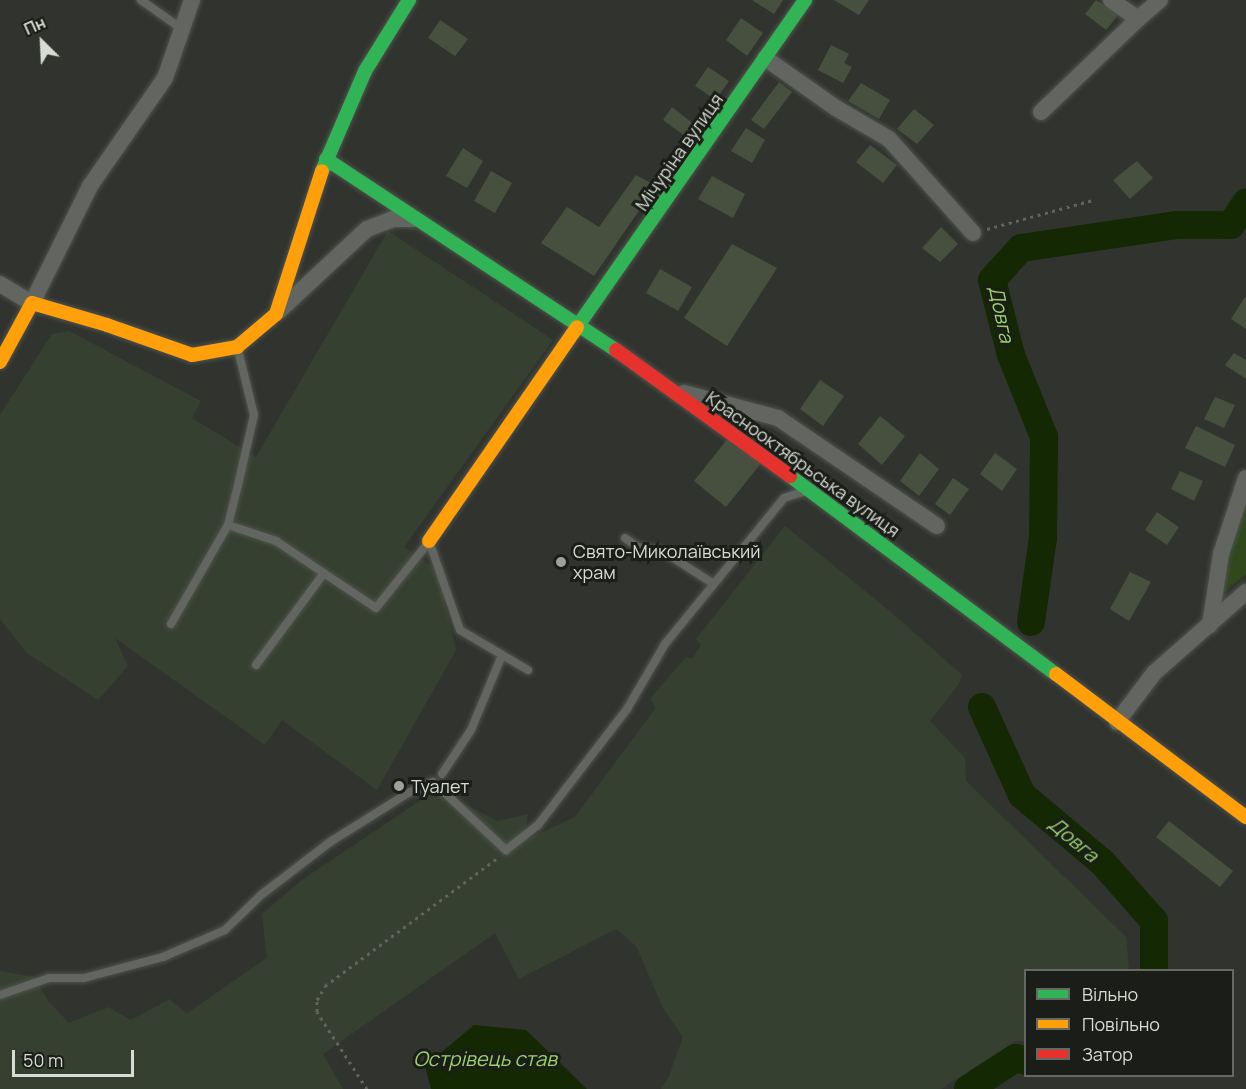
<!DOCTYPE html>
<meta charset="utf-8">
<style>
body{margin:0}
#map{position:relative;width:1246px;height:1089px;overflow:hidden;background:#31342e;font-family:Manrope,sans-serif}
div>[style]{position:absolute}
.built>*{inset:0;background:#364030}
.green>*{inset:0;background:#30481c}
.water>*{inset:0;background:#152804}
.river>*{height:28px;margin:-14px;padding:0 14px;transform-origin:14px;border-radius:14px;background:#152804}
.building>*{inset:0;background:#47503e}
.path>*{height:3px;margin-top:-1.5px;transform-origin:0;background:repeating-linear-gradient(90deg,#61635e 0 3px,transparent 0 7.5px)}
.roads{filter:drop-shadow(0 0 2px #4e524c) drop-shadow(0 0 2px #4e524c)}
.lane>*{height:8px;margin:-4px;padding:0 4px;transform-origin:4px;border-radius:4px;background:#626560}
.street>*{height:16px;margin:-8px;padding:0 8px;transform-origin:8px;border-radius:8px;background:#626560}
.fast>*{height:14px;margin:-7px;padding:0 7px;transform-origin:7px;border-radius:7px;background:#30b455}
.slow>*{height:14px;margin:-7px;padding:0 7px;transform-origin:7px;border-radius:7px;background:#ff9f0a}
.jam>*{height:14px;margin:-7px;padding:0 7px;transform-origin:7px;border-radius:7px;background:#e5322d}
.dots>*{width:16px;height:16px;translate:-50% -50%;box-sizing:border-box;border:3px solid #1a1d18;border-radius:50%}
span{translate:-50% -50%;white-space:nowrap;text-align:center;line-height:1.15;-webkit-text-stroke:6px #1a1d18;paint-order:stroke}
.street-label{font-size:18px;color:#d7dcd4}
.poi-label{font-size:18px;color:#d7dcd4}
.left{translate:0 -50%;text-align:left}
.water-label{font-size:20px;color:#99d36a;font-style:italic}
.legend{position:absolute;left:1024px;top:969px;width:210px;height:108px;box-sizing:border-box;background:#1a1d18;border:2px solid #666963;margin:0;padding:8px 10px;list-style:none;font-size:18px;color:#d7dcd4}
.legend li{display:flex;align-items:center;gap:12px;height:30px}
.legend b{width:30px;border:2px solid #666963}
.north{position:absolute;left:12px;top:12px;width:60px;height:60px;-webkit-text-stroke:4px #1a1d18;paint-order:stroke;rotate:336deg;font-size:16px;font-weight:700;line-height:24px;text-align:center;color:#d7dcd4}
.north::after{content:'';display:block;margin:auto;width:21px;height:27px;background:#d7dcd4;clip-path:polygon(50% 0,100% 100%,50% 72%,0 100%)}
.scale{position:absolute;left:12px;top:1050px;width:122px;height:27px;box-sizing:border-box;border:3px solid #d7dcd4;border-top:0;padding-left:8px;font-size:18px;line-height:21px;white-space:nowrap;color:#d7dcd4;-webkit-text-stroke:4px #1a1d18;paint-order:stroke}
</style>
<div id="map">
<div class="built">
<div style="clip-path:polygon(388px 231px,553px 340px,404px 547px,437px 570px,456px 650px,377px 790px,282px 720px,265px 745px,115px 638px,128px 666px,98px 700px,27px 653px,0 619px,0 415px,52px 334px,69px 331px,201px 401px,192px 418px,256px 457px)"></div>
<div style="clip-path:polygon(785px 526px,892px 613px,962px 675px,959px 684px,930px 721px,965px 758px,966px 781px,1126px 937px,1129px 970px,1026px 970px,1025px 1041px,1015px 1041px,941px 1089px,661px 1089px,669px 1076px,683px 1037px,663px 1008px,636px 946px,616px 929px,519px 979px,495px 933px,323px 1054px,343px 1089px,0 1089px,0 971px,34px 977px,49px 1002px,69px 1023px,108px 1007px,131px 1020px,170px 999px,186px 1014px,267px 958px,262px 914px,302px 880px,436px 790px,498px 821px,528px 814px,525px 840px,575px 817px,655px 709px,651px 698px,686px 657px,692px 659px,701px 645px,696px 639px)"></div>
</div>
<div class="green">
<div style="clip-path:polygon(1246px 492px,1246px 574px,1215px 600px)"></div>
</div>
<div class="water">
<div style="clip-path:polygon(474px 1025px,526px 1030px,587px 1089px,431px 1089px,425px 1066px)"></div>
</div>
<div class="river">
<div style="left:1031px;top:622px;width:85px;rotate:-81.9deg"></div>
<div style="left:1043px;top:538px;width:101px;rotate:-89.4deg"></div>
<div style="left:1044px;top:437px;width:88px;rotate:-111.9deg"></div>
<div style="left:1011px;top:355px;width:77px;rotate:-104.2deg"></div>
<div style="left:992px;top:280px;width:43px;rotate:-47.8deg"></div>
<div style="left:1021px;top:248px;width:158px;rotate:-8.4deg"></div>
<div style="left:1177px;top:225px;width:54px"></div>
<div style="left:1231px;top:225px;width:27px;rotate:-56deg"></div>
<div style="left:982px;top:707px;width:97px;rotate:65.6deg"></div>
<div style="left:1022px;top:795px;width:106px;rotate:40deg"></div>
<div style="left:1103px;top:863px;width:77px;rotate:48.7deg"></div>
<div style="left:1154px;top:921px;width:49px;rotate:90deg"></div>
<div style="left:968px;top:1089px;width:57px;rotate:-32.9deg"></div>
<div style="left:1016px;top:1058px;width:10px;rotate:17deg"></div>
</div>
<div class="building">
<div style="clip-path:polygon(752px 0,783px 0,774px 14px)"></div>
<div style="clip-path:polygon(834px 0,869px 0,859px 15px)"></div>
<div style="clip-path:polygon(1096px 0,1119px 14px,1106px 30px,1085px 14px)"></div>
<div style="clip-path:polygon(741px 18px,763px 33px,747px 56px,726px 40px)"></div>
<div style="clip-path:polygon(440px 20px,468px 39px,455px 56px,428px 38px)"></div>
<div style="clip-path:polygon(831px 45px,849px 54px,844px 63px,852px 67px,843px 83px,818px 70px)"></div>
<div style="clip-path:polygon(708px 67px,729px 81px,716px 100px,695px 86px)"></div>
<div style="clip-path:polygon(779px 82px,792px 92px,764px 129px,751px 120px)"></div>
<div style="clip-path:polygon(861px 83px,890px 100px,879px 119px,848px 101px)"></div>
<div style="clip-path:polygon(672px 107px,695px 125px,686px 137px,663px 120px)"></div>
<div style="clip-path:polygon(914px 109px,934px 125px,917px 144px,897px 129px)"></div>
<div style="clip-path:polygon(746px 128px,765px 140px,752px 163px,731px 151px)"></div>
<div style="clip-path:polygon(870px 145px,897px 165px,883px 183px,856px 162px)"></div>
<div style="clip-path:polygon(463px 148px,483px 161px,467px 188px,446px 176px)"></div>
<div style="clip-path:polygon(1137px 161px,1153px 178px,1130px 199px,1113px 180px)"></div>
<div style="clip-path:polygon(491px 171px,512px 183px,495px 213px,474px 201px)"></div>
<div style="clip-path:polygon(636px 175px,656px 186px,594px 276px,541px 243px,567px 207px,599px 227px)"></div>
<div style="clip-path:polygon(712px 176px,745px 194px,733px 218px,698px 199px)"></div>
<div style="clip-path:polygon(941px 227px,958px 244px,940px 262px,922px 248px)"></div>
<div style="clip-path:polygon(732px 244px,777px 268px,727px 346px,684px 318px)"></div>
<div style="clip-path:polygon(660px 269px,692px 287px,678px 311px,646px 293px)"></div>
<div style="clip-path:polygon(1245px 297px,1246px 298px,1246px 329px,1231px 319px)"></div>
<div style="clip-path:polygon(1234px 353px,1246px 360px,1246px 379px,1225px 365px)"></div>
<div style="clip-path:polygon(820px 380px,844px 396px,823px 426px,800px 409px)"></div>
<div style="clip-path:polygon(1215px 397px,1235px 405px,1224px 428px,1204px 419px)"></div>
<div style="clip-path:polygon(880px 416px,905px 436px,882px 465px,858px 444px)"></div>
<div style="clip-path:polygon(1196px 426px,1235px 445px,1225px 467px,1185px 448px)"></div>
<div style="clip-path:polygon(729px 437px,762px 462px,726px 507px,694px 481px)"></div>
<div style="clip-path:polygon(920px 453px,939px 469px,919px 496px,900px 481px)"></div>
<div style="clip-path:polygon(995px 453px,1017px 469px,1002px 491px,980px 474px)"></div>
<div style="clip-path:polygon(1180px 471px,1203px 481px,1194px 501px,1171px 489px)"></div>
<div style="clip-path:polygon(953px 478px,969px 489px,950px 515px,935px 504px)"></div>
<div style="clip-path:polygon(1157px 512px,1179px 527px,1167px 545px,1145px 530px)"></div>
<div style="clip-path:polygon(1130px 572px,1151px 582px,1129px 621px,1110px 609px)"></div>
<div style="clip-path:polygon(402px 779px,406px 784px,397px 793px,392px 787px)"></div>
<div style="clip-path:polygon(1169px 821px,1233px 871px,1220px 887px,1156px 837px)"></div>
</div>
<div class="path">
<div style="left:987px;top:229px;width:110px;rotate:-15.3deg"></div>
<div style="left:367px;top:1089px;width:92px;rotate:-123deg"></div>
<div style="left:317px;top:1012px;width:12px;rotate:-90deg"></div>
<div style="left:317px;top:1000px;width:16px;rotate:-60deg"></div>
<div style="left:325px;top:986px;width:217px;rotate:-36.6deg"></div>
</div>
<div class="roads">
<div class="lane">
<div style="left:141px;top:0;width:50px;rotate:35.3deg"></div>
<div style="left:228px;top:525px;width:51px;rotate:18.4deg"></div>
<div style="left:276px;top:541px;width:120px;rotate:33.8deg"></div>
<div style="left:376px;top:608px;width:82px;rotate:-51.4deg"></div>
<div style="left:625px;top:538px;width:16px;rotate:35deg"></div>
<div style="left:638px;top:547px;width:26px;rotate:11deg"></div>
<div style="left:664px;top:552px;width:59px;rotate:32.6deg"></div>
<div style="left:429px;top:541px;width:94px;rotate:70.8deg"></div>
<div style="left:460px;top:630px;width:79px;rotate:30.5deg"></div>
<div style="left:171px;top:624px;width:114px;rotate:-60.1deg"></div>
<div style="left:228px;top:525px;width:41px;rotate:-76deg"></div>
<div style="left:238px;top:485px;width:72px;rotate:-77.1deg"></div>
<div style="left:254px;top:415px;width:67px;rotate:-103.8deg"></div>
<div style="left:256px;top:665px;width:114px;rotate:-53.5deg"></div>
<div style="left:442px;top:774px;width:53px;rotate:-56.6deg"></div>
<div style="left:471px;top:730px;width:81px;rotate:-67.5deg"></div>
<div style="left:0;top:995px;width:52px;rotate:-19.1deg"></div>
<div style="left:49px;top:978px;width:35px"></div>
<div style="left:84px;top:978px;width:82px;rotate:-14.9deg"></div>
<div style="left:163px;top:957px;width:68px;rotate:-23.5deg"></div>
<div style="left:225px;top:930px;width:50px;rotate:-44.2deg"></div>
<div style="left:261px;top:895px;width:87px;rotate:-37.5deg"></div>
<div style="left:330px;top:842px;width:92px;rotate:-32.1deg"></div>
<div style="left:408px;top:793px;width:27px;rotate:-24deg"></div>
<div style="left:433px;top:782px;width:100px;rotate:43deg"></div>
<div style="left:506px;top:850px;width:41px;rotate:-38deg"></div>
<div style="left:538px;top:825px;width:146px;rotate:-52.5deg"></div>
<div style="left:627px;top:709px;width:75px;rotate:-59.7deg"></div>
<div style="left:665px;top:644px;width:188px;rotate:-50.8deg"></div>
<div style="left:784px;top:498px;width:23px;rotate:-18deg"></div>
</div>
<div class="street">
<div style="left:1111px;top:0;width:33px;rotate:35deg"></div>
<div style="left:1138px;top:19px;width:29px;rotate:-41deg"></div>
<div style="left:765px;top:58px;width:87px;rotate:35.2deg"></div>
<div style="left:836px;top:108px;width:61px;rotate:30.3deg"></div>
<div style="left:889px;top:139px;width:126px;rotate:48.2deg"></div>
<div style="left:1041px;top:112px;width:134px;rotate:-43.8deg"></div>
<div style="left:0;top:284px;width:37px;rotate:31deg"></div>
<div style="left:32px;top:303px;width:131px;rotate:-63.6deg"></div>
<div style="left:90px;top:186px;width:131px;rotate:-55.2deg"></div>
<div style="left:165px;top:78px;width:83px;rotate:-70.9deg"></div>
<div style="left:279px;top:311px;width:120px;rotate:-43deg"></div>
<div style="left:367px;top:229px;width:28px;rotate:-21deg"></div>
<div style="left:393px;top:219px;width:21px"></div>
<div style="left:684px;top:393px;width:97px;rotate:14.9deg"></div>
<div style="left:778px;top:418px;width:192px;rotate:34.2deg"></div>
<div style="left:1210px;top:625px;width:72px;rotate:-81.2deg"></div>
<div style="left:1221px;top:554px;width:80px;rotate:-71.8deg"></div>
<div style="left:1117px;top:722px;width:61px;rotate:-52.9deg"></div>
<div style="left:1154px;top:673px;width:123px;rotate:-41.4deg"></div>
</div>
<div class="fast">
<div style="left:326px;top:159px;width:347px;rotate:33.4deg"></div>
<div style="left:322px;top:171px;width:109px;rotate:-66.7deg"></div>
<div style="left:365px;top:71px;width:84px;rotate:-58.2deg"></div>
<div style="left:577px;top:327px;width:399px;rotate:-55.1deg"></div>
<div style="left:790px;top:476px;width:332px;rotate:36.7deg"></div>
</div>
<div class="slow">
<div style="left:0;top:362px;width:67px;rotate:-61.5deg"></div>
<div style="left:32px;top:303px;width:78px;rotate:16.3deg"></div>
<div style="left:107px;top:325px;width:90px;rotate:19.4deg"></div>
<div style="left:192px;top:355px;width:46px;rotate:-10.1deg"></div>
<div style="left:237px;top:347px;width:51px;rotate:-40.2deg"></div>
<div style="left:276px;top:314px;width:150px;rotate:-72.2deg"></div>
<div style="left:429px;top:541px;width:260px;rotate:-55.3deg"></div>
<div style="left:1056px;top:674px;width:238px;rotate:37deg"></div>
</div>
<div class="jam">
<div style="left:616px;top:350px;width:215px;rotate:35.9deg"></div>
</div>
</div>
<div class="dots">
<div style="left:561px;top:562px;background:#9da19a"></div>
<div style="left:399px;top:786px;background:#9da19a"></div>
</div>
<div class="street-label">
<span style="left:679px;top:152px;rotate:-55deg">Мічуріна вулиця</span>
<span style="left:803px;top:464px;rotate:36deg">Краснооктябрьська вулиця</span>
</div>
<div class="poi-label">
<span class="left" style="left:573px;top:562px">Свято-Миколаївський<br>храм</span>
<span class="left" style="left:411px;top:786px">Туалет</span>
</div>
<div class="water-label">
<span style="left:1002px;top:314px;rotate:78deg">Довга</span>
<span style="left:1074px;top:839px;rotate:40deg">Довга</span>
<span style="left:485px;top:1058px">Острівець став</span>
</div>
<ul class="legend">
<li><b style="height:8px;background:#30b455"></b>Вільно</li>
<li><b style="height:8px;background:#ff9f0a"></b>Повільно</li>
<li><b style="height:8px;background:#e5322d"></b>Затор</li>
</ul>
<div class="north">Пн</div>
<div class="scale">50 m</div>
</div>
